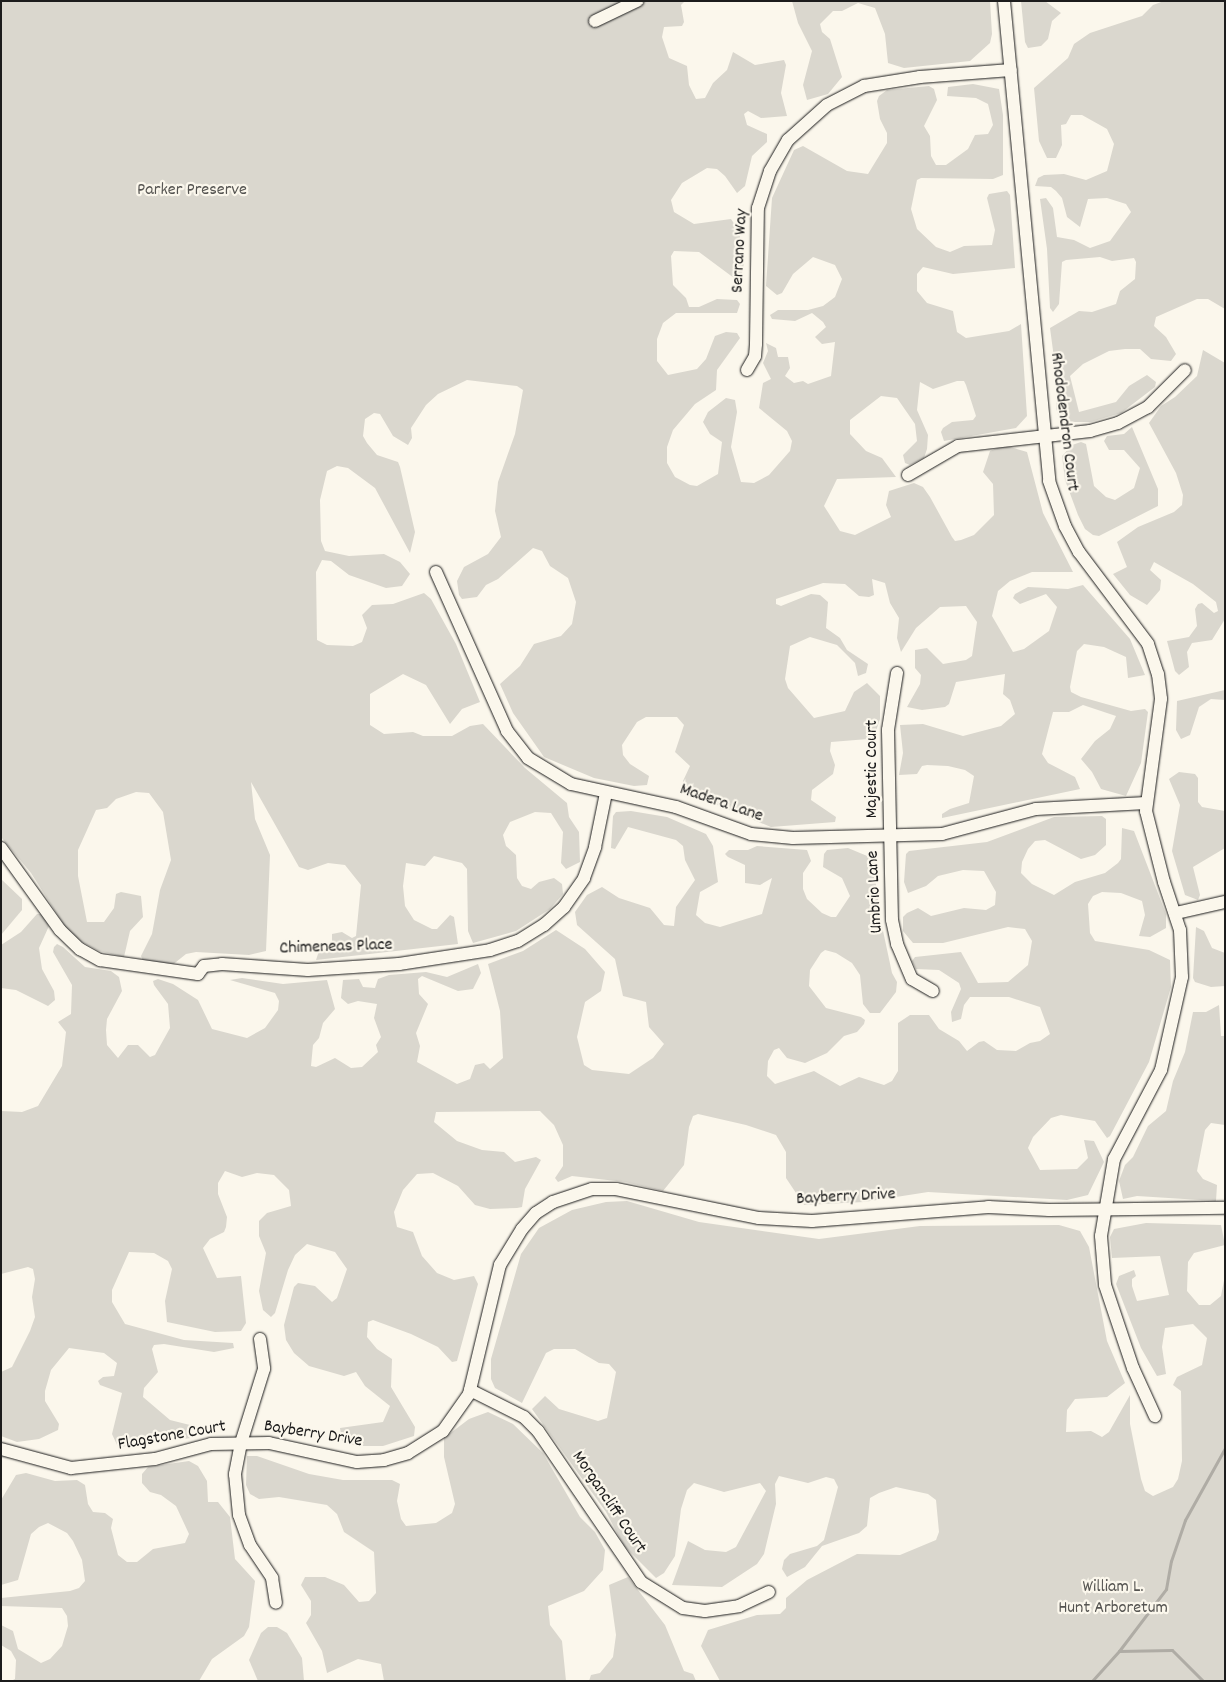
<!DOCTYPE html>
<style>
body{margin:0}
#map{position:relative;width:1226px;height:1682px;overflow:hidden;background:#fbf7ec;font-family:Dekko,sans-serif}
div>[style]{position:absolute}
.green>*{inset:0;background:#dad7ce}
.stream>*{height:3px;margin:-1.5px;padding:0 1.5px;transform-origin:1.5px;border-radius:1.5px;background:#afaca5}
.roads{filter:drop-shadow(0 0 1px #1c1c1c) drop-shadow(0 0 1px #1c1c1c)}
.minor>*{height:12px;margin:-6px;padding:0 6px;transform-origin:6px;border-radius:6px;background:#fbf7ec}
span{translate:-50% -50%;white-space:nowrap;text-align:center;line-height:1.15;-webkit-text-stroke:4.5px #fbf7ec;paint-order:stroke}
.park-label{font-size:18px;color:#555451}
.street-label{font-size:18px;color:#1c1c1c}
.frame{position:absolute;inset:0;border:2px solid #1c1c1c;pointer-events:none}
</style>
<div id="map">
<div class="green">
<div style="clip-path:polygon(1px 1px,685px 1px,681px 5px,684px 22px,682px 26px,664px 27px,662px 37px,669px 58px,687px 66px,689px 85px,696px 99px,705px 98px,713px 83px,727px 70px,733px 52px,755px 65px,784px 60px,786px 65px,781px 93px,787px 116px,761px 118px,748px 111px,744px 114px,747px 125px,767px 134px,767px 142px,752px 156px,745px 186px,737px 193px,725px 176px,717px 169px,707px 168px,682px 183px,671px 200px,674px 212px,694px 224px,731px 219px,739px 231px,744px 263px,742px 273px,734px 278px,699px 252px,674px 251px,671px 256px,673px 285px,686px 298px,689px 307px,699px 307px,717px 299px,737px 300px,740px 304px,737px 313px,676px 313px,663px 323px,657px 339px,657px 361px,668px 375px,697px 369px,706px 359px,715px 336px,726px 332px,737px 333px,740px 338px,717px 370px,716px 390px,695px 404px,673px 430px,667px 447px,667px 463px,675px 477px,690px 485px,697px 486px,718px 474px,722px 442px,710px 434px,703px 422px,708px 412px,726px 398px,735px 400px,737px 412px,731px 447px,741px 482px,754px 483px,769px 475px,790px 451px,792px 441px,787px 431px,759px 408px,763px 383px,771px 379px,763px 363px,768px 351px,766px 343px,776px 348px,778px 357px,788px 357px,790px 368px,785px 376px,794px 383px,803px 381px,808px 384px,831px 376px,835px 342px,822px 344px,815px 337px,826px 327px,823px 322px,812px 313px,795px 321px,772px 319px,770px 315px,778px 310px,808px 310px,823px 306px,835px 297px,842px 279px,835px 265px,813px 257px,793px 274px,782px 293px,777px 295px,766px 286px,772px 198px,794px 150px,803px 146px,847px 171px,868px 174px,887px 143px,887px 133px,880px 119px,877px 101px,879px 96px,887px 90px,929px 86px,934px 89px,937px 100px,924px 126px,930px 136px,931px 156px,936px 165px,946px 165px,968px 149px,975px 135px,988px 134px,993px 125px,988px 104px,976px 98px,947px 96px,948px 87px,973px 84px,999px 89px,1003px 115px,1003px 175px,993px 179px,921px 178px,917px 180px,911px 209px,917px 229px,936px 247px,950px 252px,964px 246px,992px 245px,995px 230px,987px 198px,989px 194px,1007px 191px,1010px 195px,1015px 268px,953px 274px,923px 267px,917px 274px,917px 291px,927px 303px,953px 311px,957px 332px,966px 338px,1009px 331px,1021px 324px,1027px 416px,1016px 428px,944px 441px,941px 432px,943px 428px,952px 422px,973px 420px,976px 416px,966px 385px,964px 381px,957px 381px,933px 389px,920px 382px,917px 410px,928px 435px,927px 449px,924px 458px,910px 465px,905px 463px,903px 455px,917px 441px,915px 424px,897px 398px,881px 396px,850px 420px,850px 434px,866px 451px,882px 458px,896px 477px,837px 479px,824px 506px,840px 531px,855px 535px,891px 517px,886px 505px,889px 491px,914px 483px,923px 487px,930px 497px,952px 537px,955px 541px,961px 540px,974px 535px,994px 515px,993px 484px,983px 472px,990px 451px,1004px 445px,1027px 452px,1043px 513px,1073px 572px,1032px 572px,1010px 581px,998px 591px,992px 616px,1013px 652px,1024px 649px,1049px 631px,1057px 607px,1046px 594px,1020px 604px,1013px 598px,1015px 594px,1028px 587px,1068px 589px,1083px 585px,1130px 639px,1145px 675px,1128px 678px,1126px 657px,1104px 647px,1084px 644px,1077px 651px,1070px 687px,1071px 692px,1081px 697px,1131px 711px,1145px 709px,1148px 712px,1141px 763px,1126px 796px,1101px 789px,1092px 772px,1081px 759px,1095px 741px,1110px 729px,1116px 716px,1083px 705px,1069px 712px,1053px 712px,1042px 754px,1048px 763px,1075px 777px,1080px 789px,942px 818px,942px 814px,950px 809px,969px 803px,974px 776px,965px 770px,948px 766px,927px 765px,922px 766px,917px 774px,899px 775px,903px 753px,900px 725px,923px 724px,963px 736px,1001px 726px,1015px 714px,1010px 700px,1003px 694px,1005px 674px,956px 682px,949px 704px,945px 707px,922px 710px,907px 707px,920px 684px,921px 675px,915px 668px,915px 650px,927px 648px,943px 664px,966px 660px,972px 656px,977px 622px,966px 606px,940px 607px,916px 628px,901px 652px,897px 638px,899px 618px,890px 603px,885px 583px,872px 579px,874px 595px,869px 597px,859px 596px,845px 584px,823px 583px,776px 599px,776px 604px,781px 606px,811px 594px,820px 595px,828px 602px,826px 628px,840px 638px,847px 650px,868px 664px,866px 673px,858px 676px,855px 663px,837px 645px,810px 637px,790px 646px,785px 679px,788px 688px,814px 718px,845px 711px,854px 692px,867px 683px,880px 696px,880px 719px,875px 734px,868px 739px,831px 742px,830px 751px,835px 765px,833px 774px,812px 790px,811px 800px,836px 817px,835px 822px,771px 827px,683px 791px,683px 781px,690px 766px,675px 752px,684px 725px,677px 717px,646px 717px,637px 722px,622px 745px,623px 755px,630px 764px,649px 776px,647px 785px,634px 786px,594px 778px,544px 757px,513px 713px,500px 684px,520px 666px,534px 644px,561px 636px,572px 624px,576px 602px,568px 578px,550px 566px,542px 551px,533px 548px,498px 579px,486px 585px,477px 597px,462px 599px,459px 595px,457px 581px,464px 567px,488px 554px,501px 537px,495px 511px,498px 482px,515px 434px,523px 390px,517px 386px,467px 380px,438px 394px,426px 405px,411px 428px,412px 438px,408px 445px,393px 436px,380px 414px,374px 413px,365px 419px,363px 436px,367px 443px,377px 455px,398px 462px,400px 467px,415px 532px,410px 553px,375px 488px,348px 468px,337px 466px,327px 471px,320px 500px,321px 541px,325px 551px,349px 556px,384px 554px,400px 562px,410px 574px,402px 586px,386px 588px,349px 575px,331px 561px,322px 560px,316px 572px,317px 640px,327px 645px,353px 646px,362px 642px,367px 628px,362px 615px,372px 605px,393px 604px,424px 593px,431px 599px,456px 644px,480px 702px,462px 709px,450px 724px,426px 685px,403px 674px,370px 694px,370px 725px,384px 734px,413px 732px,423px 736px,452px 736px,470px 726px,483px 724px,525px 768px,567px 803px,569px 817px,579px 832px,580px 862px,566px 869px,561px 863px,563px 832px,551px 813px,535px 812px,510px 822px,503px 835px,506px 846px,516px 855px,517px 878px,522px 886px,531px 889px,539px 882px,554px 878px,562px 884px,563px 894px,550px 909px,516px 931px,473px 943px,468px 931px,467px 869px,462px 863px,434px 856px,425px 866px,406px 863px,403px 886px,405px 906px,414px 920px,432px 929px,437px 929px,450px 915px,454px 917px,458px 944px,316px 960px,321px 945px,332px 942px,332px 934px,342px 932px,352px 938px,356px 936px,361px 885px,345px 865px,328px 863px,308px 870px,299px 867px,251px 782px,255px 819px,270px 855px,266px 951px,249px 955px,196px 952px,186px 954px,171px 966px,143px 961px,141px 956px,152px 934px,160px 890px,171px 860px,163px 812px,149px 793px,136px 792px,116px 799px,107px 808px,96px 810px,78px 850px,78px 876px,87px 922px,104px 922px,114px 908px,116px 894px,121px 892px,141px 896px,143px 917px,130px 931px,124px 957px,99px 951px,71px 936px,31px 873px,1px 837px)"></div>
<div style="clip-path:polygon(792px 1px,990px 1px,992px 34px,990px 43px,970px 61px,904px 68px,888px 63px,885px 34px,875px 8px,858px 3px,842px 11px,833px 11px,820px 24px,822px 32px,830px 39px,842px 77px,828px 94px,807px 100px,803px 85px,812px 51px,798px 23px)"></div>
<div style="clip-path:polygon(1021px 1px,1045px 1px,1061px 13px,1052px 21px,1048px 39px,1041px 46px,1028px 48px,1025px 42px)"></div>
<div style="clip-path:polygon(1164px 1px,1225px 1px,1225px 309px,1208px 299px,1197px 299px,1156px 317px,1154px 326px,1166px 337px,1176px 354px,1171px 361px,1151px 359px,1140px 349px,1125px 349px,1109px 351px,1083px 364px,1070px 376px,1079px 412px,1116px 402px,1129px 386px,1147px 375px,1156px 382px,1155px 387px,1121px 413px,1091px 422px,1067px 422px,1059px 417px,1056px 408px,1058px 388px,1050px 328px,1079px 311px,1092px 312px,1116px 304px,1120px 291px,1135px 279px,1136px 262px,1134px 258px,1112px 261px,1100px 257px,1066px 260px,1062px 262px,1059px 304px,1053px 312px,1050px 308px,1047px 249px,1040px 199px,1046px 198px,1053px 208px,1057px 237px,1074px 240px,1090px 248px,1110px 241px,1131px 212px,1126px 204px,1107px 198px,1088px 199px,1080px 227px,1067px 217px,1062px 198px,1056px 191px,1051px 187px,1035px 186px,1038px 178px,1044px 175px,1064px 174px,1086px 180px,1107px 171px,1114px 144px,1107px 129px,1082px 115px,1071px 115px,1066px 124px,1061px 125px,1062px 145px,1056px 158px,1047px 158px,1039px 141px,1034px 88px,1068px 58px,1074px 44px,1090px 33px,1142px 16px,1153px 5px)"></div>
<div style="clip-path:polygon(1203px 350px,1225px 363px,1225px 619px,1212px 640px,1192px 643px,1187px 652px,1189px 667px,1179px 675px,1175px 671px,1167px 641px,1189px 637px,1197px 626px,1195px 609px,1198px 604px,1202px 603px,1214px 613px,1218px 611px,1216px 602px,1193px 584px,1154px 562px,1150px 570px,1161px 580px,1160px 590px,1147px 605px,1130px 595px,1113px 574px,1127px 567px,1117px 542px,1138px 527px,1174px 512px,1182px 505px,1183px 495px,1176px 473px,1149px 423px,1161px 406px,1175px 397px,1197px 376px)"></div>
<div style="clip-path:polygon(1132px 427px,1158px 489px,1158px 506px,1099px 536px,1093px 535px,1085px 529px,1078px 515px,1065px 480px,1062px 456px,1072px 445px,1081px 442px,1086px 444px,1094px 486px,1106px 497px,1115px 500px,1134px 488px,1140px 468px,1124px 450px,1109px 450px,1104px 441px,1107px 436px,1124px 434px)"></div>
<div style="clip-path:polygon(1225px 690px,1225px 700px,1211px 699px,1199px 707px,1190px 735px,1181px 739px,1176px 730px,1177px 701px)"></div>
<div style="clip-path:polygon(1179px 772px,1195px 774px,1198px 778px,1198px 802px,1202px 807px,1225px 811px,1225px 848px,1193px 867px,1200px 895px,1198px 900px,1185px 895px,1172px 851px,1180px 805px,1169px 779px)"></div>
<div style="clip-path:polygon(631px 811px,667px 817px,706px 834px,713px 846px,718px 882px,700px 892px,696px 915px,705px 923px,720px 927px,762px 914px,772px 878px,760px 885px,745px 883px,745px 865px,728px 857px,725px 854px,729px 850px,748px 850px,757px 846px,807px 850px,811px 861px,803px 873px,803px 889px,807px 899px,822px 913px,831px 917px,836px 917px,850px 896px,842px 878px,823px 867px,824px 854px,827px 850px,848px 848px,872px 858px,882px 926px,892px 973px,897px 982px,896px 992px,880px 1013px,870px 1013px,863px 1004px,860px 975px,852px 963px,836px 953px,825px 950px,821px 953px,810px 970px,809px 986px,826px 1008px,861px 1017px,865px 1020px,864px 1024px,857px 1032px,844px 1036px,827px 1053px,805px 1063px,787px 1058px,779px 1048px,774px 1050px,768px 1061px,767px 1076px,775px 1084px,814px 1071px,840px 1086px,859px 1077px,884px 1085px,892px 1081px,898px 1071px,898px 1023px,910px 1015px,929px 1015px,939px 1029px,959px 1041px,967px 1051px,979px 1042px,984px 1041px,997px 1050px,1016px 1051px,1030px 1043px,1040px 1041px,1050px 1034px,1040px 1007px,1009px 997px,970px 997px,964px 1005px,961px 1019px,952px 1022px,951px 1012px,961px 989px,959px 983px,939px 970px,916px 969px,912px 961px,915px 957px,961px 952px,978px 983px,1008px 982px,1028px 965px,1032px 941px,1025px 929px,1008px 927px,943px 943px,913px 943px,903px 931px,903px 917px,907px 913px,918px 908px,931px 916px,964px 908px,986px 910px,995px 905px,996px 892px,984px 871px,963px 870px,938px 876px,926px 886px,908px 893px,904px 882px,906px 854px,909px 851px,987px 842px,1054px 817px,1102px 816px,1106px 819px,1106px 845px,1095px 855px,1081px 859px,1045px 840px,1035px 841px,1028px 849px,1022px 862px,1021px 873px,1032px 884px,1054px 895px,1075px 882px,1105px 873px,1118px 863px,1121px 859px,1122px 828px,1134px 831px,1166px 914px,1166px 928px,1150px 937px,1139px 936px,1145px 915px,1142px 901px,1121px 893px,1102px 892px,1093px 896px,1088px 904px,1090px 933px,1095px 941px,1149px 950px,1170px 960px,1171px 987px,1149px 1062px,1110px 1136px,1107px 1138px,1095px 1121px,1061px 1115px,1051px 1118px,1033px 1137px,1028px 1148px,1040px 1170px,1077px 1169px,1088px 1158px,1084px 1140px,1094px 1141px,1104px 1162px,1088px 1195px,1067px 1200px,928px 1192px,864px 1202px,804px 1205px,786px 1178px,786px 1152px,776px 1135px,746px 1125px,698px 1114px,693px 1116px,689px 1127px,684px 1165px,663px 1191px,625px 1182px,572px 1176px,558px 1182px,555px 1178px,563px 1166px,563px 1145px,554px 1125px,540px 1111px,436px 1112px,434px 1122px,457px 1141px,482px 1150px,504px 1152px,515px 1162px,536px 1157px,541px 1160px,525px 1189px,522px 1207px,517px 1208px,490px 1209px,475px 1205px,458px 1186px,433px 1173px,417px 1174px,403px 1190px,394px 1212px,397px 1227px,413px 1232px,422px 1256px,437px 1273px,454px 1280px,474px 1276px,478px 1284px,457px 1361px,452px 1362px,438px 1347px,411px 1334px,373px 1320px,368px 1322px,367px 1337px,377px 1349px,392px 1359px,391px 1387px,415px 1427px,414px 1436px,383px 1446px,357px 1446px,342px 1441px,340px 1428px,383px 1422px,390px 1406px,365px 1386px,356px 1372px,344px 1376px,309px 1366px,294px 1353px,286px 1340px,284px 1325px,294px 1287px,298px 1283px,315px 1286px,332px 1302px,337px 1298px,347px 1269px,335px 1252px,307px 1244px,295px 1255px,288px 1270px,275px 1313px,271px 1317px,263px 1310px,259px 1291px,266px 1253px,259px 1236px,259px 1221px,267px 1213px,291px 1206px,289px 1190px,274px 1175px,257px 1173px,242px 1177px,225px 1171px,218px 1183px,218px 1194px,227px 1217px,226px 1227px,224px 1232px,210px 1239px,203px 1248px,217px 1278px,241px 1276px,246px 1323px,241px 1331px,215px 1332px,167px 1322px,165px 1301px,172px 1269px,168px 1261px,154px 1253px,129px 1252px,112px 1290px,112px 1302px,125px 1324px,184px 1340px,233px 1343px,234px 1348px,214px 1352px,164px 1344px,154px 1345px,152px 1349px,158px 1372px,144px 1388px,143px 1397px,170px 1420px,190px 1425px,191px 1438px,118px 1447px,112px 1434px,122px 1393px,100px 1385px,98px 1381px,103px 1377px,114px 1376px,117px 1363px,104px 1353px,69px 1348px,51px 1370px,45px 1391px,45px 1401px,59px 1424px,58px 1430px,39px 1439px,17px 1442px,1px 1436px,1px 1372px,12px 1367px,30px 1331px,35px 1317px,32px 1297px,35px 1279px,33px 1269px,28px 1267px,1px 1274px,1px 1111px,22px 1112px,38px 1106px,62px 1066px,66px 1032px,58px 1022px,71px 1014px,72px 985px,53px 952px,54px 947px,57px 944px,63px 947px,85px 967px,111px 971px,119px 977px,122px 991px,107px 1019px,106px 1030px,107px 1045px,118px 1058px,128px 1045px,138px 1045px,150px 1057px,155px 1055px,170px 1028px,168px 1004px,154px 985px,153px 981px,158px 979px,173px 984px,198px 1000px,212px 1029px,247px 1038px,265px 1028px,278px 1010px,279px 1001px,275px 993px,230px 980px,242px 978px,283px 984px,327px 980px,335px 1009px,323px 1023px,319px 1038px,313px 1045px,311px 1066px,316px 1067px,335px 1058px,351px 1068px,362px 1067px,378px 1052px,376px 1045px,381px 1037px,374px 1018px,377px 1004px,358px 1001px,348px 1004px,341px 998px,343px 980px,359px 979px,363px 987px,375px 988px,378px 979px,389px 975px,426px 972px,447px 977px,478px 964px,481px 973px,473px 989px,458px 991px,422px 976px,418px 979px,419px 994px,428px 1004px,416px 1033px,420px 1046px,417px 1062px,457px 1084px,470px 1079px,475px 1065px,484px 1063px,490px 1069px,503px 1058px,500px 1011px,488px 964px,523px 951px,556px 930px,585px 949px,605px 972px,601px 991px,585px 1002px,577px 1037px,584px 1065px,592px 1070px,629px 1074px,653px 1058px,664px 1044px,649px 1027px,646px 1002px,623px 996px,615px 959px,577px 925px,575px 912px,587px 895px,602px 887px,619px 898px,650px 908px,664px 925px,674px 926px,676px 907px,695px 880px,685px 860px,683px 846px,676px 840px,628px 827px,615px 849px,611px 848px,613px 816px,616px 812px)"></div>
<div style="clip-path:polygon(1px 879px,22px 899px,22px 910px,1px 935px)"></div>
<div style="clip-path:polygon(37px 914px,42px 914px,49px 926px,39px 948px,42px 969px,54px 991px,55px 1000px,48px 1006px,16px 990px,1px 988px,1px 945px,21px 932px)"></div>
<div style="clip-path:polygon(1196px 927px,1204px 931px,1212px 948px,1225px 953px,1225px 986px,1211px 987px,1195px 982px,1193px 978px)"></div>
<div style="clip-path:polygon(1219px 1005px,1221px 1036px,1225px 1036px,1225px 1125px,1211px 1123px,1205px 1130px,1197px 1171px,1203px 1179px,1217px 1185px,1216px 1201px,1137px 1196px,1123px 1199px,1119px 1181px,1125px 1165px,1133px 1157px,1148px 1126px,1166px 1111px,1173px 1081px,1185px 1052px,1193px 1012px,1206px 1012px)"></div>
<div style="clip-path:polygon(627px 1201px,699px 1222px,819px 1239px,920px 1226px,1059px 1225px,1080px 1231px,1089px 1247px,1107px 1341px,1125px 1383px,1107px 1397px,1075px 1399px,1067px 1410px,1066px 1432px,1091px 1431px,1102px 1437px,1109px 1432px,1130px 1395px,1130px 1424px,1141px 1479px,1145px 1491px,1153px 1496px,1173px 1487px,1178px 1479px,1182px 1461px,1181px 1391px,1173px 1385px,1177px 1377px,1202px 1365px,1207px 1338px,1193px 1324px,1165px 1328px,1162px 1347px,1166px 1374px,1157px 1376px,1141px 1348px,1116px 1284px,1119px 1276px,1134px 1270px,1136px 1276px,1132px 1279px,1132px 1286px,1137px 1301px,1169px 1295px,1160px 1256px,1112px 1258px,1110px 1237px,1114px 1229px,1146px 1223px,1221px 1225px,1225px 1245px,1194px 1253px,1188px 1262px,1187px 1291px,1199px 1305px,1210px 1305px,1221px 1296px,1225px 1275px,1225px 1681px,720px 1681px,701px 1646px,708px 1630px,757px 1615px,780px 1614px,786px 1608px,786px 1598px,807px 1580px,857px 1554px,900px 1555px,936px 1540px,939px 1532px,936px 1500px,928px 1494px,896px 1487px,879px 1493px,870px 1498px,867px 1526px,859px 1533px,822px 1546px,805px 1567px,787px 1577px,782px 1569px,784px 1560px,790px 1554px,817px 1546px,824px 1540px,838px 1487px,834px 1479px,826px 1477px,808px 1483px,779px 1476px,775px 1484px,776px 1504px,764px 1554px,757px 1564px,722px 1587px,672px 1585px,688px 1541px,705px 1550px,726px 1552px,736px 1547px,766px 1491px,760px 1483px,724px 1492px,694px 1483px,687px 1490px,681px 1509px,675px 1556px,664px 1573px,656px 1578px,624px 1546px,606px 1512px,532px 1409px,545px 1396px,559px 1409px,598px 1421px,607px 1418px,616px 1372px,609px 1364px,599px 1363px,575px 1349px,554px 1349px,546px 1353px,522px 1403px,495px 1388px,491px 1379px,491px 1359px,521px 1254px,539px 1228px,572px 1210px,606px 1202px)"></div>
<div style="clip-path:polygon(488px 1412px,513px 1424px,543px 1453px,580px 1517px,595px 1532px,605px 1550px,603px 1570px,584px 1591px,548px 1606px,550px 1625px,562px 1641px,566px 1681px,384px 1681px,381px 1664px,358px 1659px,327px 1673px,322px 1651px,306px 1623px,311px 1615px,311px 1601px,301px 1585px,305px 1577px,325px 1577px,344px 1585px,359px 1602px,369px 1601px,376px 1593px,374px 1552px,344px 1532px,337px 1514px,327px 1505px,279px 1497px,259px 1499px,250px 1494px,246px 1485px,247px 1456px,257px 1456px,309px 1474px,343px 1480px,392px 1480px,400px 1484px,397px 1501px,401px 1519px,406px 1526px,436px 1523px,452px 1513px,455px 1504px,444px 1457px,444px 1438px,469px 1419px)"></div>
<div style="clip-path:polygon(189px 1461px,198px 1466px,207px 1481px,208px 1502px,218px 1502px,230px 1517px,235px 1559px,255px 1581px,249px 1627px,244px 1636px,212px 1659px,199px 1681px,11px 1681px,15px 1679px,16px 1660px,11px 1651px,1px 1645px,1px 1625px,13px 1631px,18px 1649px,41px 1663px,50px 1659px,62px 1646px,68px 1626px,67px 1616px,62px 1608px,1px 1606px,1px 1598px,70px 1591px,79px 1588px,85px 1581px,82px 1560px,73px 1541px,67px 1533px,48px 1523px,39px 1527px,31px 1534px,18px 1580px,1px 1585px,1px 1500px,16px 1475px,26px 1473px,55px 1481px,77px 1480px,85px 1485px,88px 1504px,93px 1512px,105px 1513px,113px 1519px,111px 1528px,118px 1555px,127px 1562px,137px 1562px,153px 1549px,185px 1543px,189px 1534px,176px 1506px,161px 1495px,150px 1492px,142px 1483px,142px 1474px,148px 1467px)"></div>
<div style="clip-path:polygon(628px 1577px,665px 1625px,684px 1671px,693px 1674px,696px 1681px,589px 1681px,591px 1675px,600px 1673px,613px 1657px,616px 1635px,609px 1585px)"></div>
<div style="clip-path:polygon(268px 1627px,277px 1627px,287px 1633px,302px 1658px,304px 1681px,258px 1681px,249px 1660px,261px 1633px)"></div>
</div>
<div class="stream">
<div style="left:1119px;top:1651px;width:78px;rotate:-52.8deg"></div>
<div style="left:1166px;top:1589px;width:28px;rotate:-80deg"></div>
<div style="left:1171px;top:1561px;width:43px;rotate:-71.1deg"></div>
<div style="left:1185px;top:1520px;width:82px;rotate:-60.9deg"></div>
<div style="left:1092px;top:1681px;width:40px;rotate:-48deg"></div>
<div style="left:1119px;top:1651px;width:53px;rotate:-1.1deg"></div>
<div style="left:1172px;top:1650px;width:44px;rotate:45deg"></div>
</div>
<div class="roads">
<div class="minor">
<div style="left:1004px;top:1px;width:482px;rotate:84.6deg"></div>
<div style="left:1049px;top:481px;width:48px;rotate:70.4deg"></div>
<div style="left:1065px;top:526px;width:30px;rotate:62deg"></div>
<div style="left:1079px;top:552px;width:115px;rotate:53.1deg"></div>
<div style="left:1148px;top:644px;width:32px;rotate:72deg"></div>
<div style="left:1158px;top:674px;width:25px;rotate:83deg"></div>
<div style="left:1161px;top:699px;width:113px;rotate:97.6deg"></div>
<div style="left:1146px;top:811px;width:73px;rotate:75.8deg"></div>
<div style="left:1164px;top:882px;width:51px;rotate:71.6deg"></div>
<div style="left:1180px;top:930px;width:47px;rotate:87.6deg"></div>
<div style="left:1182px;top:977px;width:95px;rotate:102.7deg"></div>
<div style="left:1161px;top:1070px;width:101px;rotate:117.8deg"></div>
<div style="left:1114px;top:1159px;width:78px;rotate:99.6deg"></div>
<div style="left:1101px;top:1236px;width:49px;rotate:85.3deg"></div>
<div style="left:1105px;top:1285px;width:88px;rotate:71.4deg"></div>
<div style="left:1133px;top:1368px;width:53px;rotate:65.4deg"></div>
<div style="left:595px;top:21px;width:47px;rotate:-25.5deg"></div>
<div style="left:747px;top:370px;width:16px;rotate:-60deg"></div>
<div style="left:755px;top:356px;width:12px;rotate:-85deg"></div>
<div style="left:756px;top:344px;width:136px;rotate:-89.2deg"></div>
<div style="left:758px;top:208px;width:39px;rotate:-72deg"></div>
<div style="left:770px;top:171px;width:36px;rotate:-60deg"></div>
<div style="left:788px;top:140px;width:52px;rotate:-41.9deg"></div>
<div style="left:827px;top:105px;width:42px;rotate:-27.2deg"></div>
<div style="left:864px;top:86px;width:57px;rotate:-9.1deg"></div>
<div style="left:920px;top:77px;width:91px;rotate:-4.4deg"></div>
<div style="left:908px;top:475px;width:58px;rotate:-30.1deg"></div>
<div style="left:958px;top:446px;width:133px;rotate:-6.5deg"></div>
<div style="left:1090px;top:431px;width:29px;rotate:-16deg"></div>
<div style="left:1118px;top:423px;width:34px;rotate:-28deg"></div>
<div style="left:1148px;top:407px;width:52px;rotate:-45deg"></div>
<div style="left:436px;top:572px;width:174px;rotate:65.9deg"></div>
<div style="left:507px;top:731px;width:34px;rotate:52deg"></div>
<div style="left:528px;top:758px;width:50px;rotate:31.2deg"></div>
<div style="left:571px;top:784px;width:107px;rotate:12.4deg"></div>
<div style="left:676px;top:807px;width:80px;rotate:19.8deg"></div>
<div style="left:751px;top:834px;width:42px;rotate:5.4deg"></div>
<div style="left:793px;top:838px;width:149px;rotate:-1.5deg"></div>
<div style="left:942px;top:834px;width:97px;rotate:-14.9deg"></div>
<div style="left:1036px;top:809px;width:110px;rotate:-3.1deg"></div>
<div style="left:897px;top:673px;width:58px;rotate:99deg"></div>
<div style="left:888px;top:730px;width:190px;rotate:88.8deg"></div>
<div style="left:892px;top:920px;width:25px;rotate:78deg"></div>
<div style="left:897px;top:944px;width:38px;rotate:67deg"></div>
<div style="left:912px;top:979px;width:24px;rotate:30deg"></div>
<div style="left:1px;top:848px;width:101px;rotate:54.3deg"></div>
<div style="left:60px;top:930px;width:28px;rotate:44deg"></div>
<div style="left:80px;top:949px;width:23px;rotate:29deg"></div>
<div style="left:100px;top:960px;width:99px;rotate:8.1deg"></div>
<div style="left:198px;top:974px;width:10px;rotate:-53deg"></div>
<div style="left:204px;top:966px;width:18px;rotate:-6deg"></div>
<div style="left:222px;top:964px;width:86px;rotate:4deg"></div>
<div style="left:308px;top:970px;width:91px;rotate:-3.8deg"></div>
<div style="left:399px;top:964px;width:92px;rotate:-8.7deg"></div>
<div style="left:490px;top:950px;width:29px;rotate:-18deg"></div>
<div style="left:518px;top:941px;width:31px;rotate:-32deg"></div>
<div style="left:544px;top:925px;width:27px;rotate:-42deg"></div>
<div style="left:564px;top:907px;width:35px;rotate:-55deg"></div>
<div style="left:584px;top:878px;width:33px;rotate:-70deg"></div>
<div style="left:595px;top:847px;width:55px;rotate:-78.5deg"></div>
<div style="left:1176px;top:913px;width:50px;rotate:-12.7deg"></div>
<div style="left:260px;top:1339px;width:30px;rotate:82deg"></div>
<div style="left:264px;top:1369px;width:77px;rotate:107.3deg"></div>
<div style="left:241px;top:1443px;width:32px;rotate:101deg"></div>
<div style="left:235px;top:1474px;width:41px;rotate:84.4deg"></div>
<div style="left:239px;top:1515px;width:32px;rotate:70deg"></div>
<div style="left:250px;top:1545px;width:40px;rotate:56deg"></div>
<div style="left:272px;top:1578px;width:25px;rotate:81deg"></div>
<div style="left:470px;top:1390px;width:60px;rotate:26.6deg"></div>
<div style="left:524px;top:1417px;width:20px;rotate:45deg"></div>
<div style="left:538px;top:1431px;width:183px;rotate:55.7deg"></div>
<div style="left:641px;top:1582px;width:49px;rotate:31.8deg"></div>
<div style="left:683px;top:1608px;width:22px;rotate:8deg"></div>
<div style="left:705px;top:1611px;width:34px;rotate:-8deg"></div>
<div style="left:739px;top:1606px;width:33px;rotate:-25deg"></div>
<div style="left:1px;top:1449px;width:73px;rotate:15.2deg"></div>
<div style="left:71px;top:1468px;width:84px;rotate:-6.1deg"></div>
<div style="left:155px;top:1459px;width:58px;rotate:-15deg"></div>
<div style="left:211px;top:1444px;width:58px;rotate:-1deg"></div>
<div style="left:269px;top:1443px;width:90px;rotate:12.2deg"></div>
<div style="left:357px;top:1462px;width:27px;rotate:-4deg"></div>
<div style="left:384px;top:1460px;width:25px;rotate:-16deg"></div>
<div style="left:408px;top:1453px;width:41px;rotate:-32.2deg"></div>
<div style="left:443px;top:1431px;width:45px;rotate:-54.9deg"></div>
<div style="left:469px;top:1394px;width:133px;rotate:-76.5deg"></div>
<div style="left:500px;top:1265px;width:42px;rotate:-58.6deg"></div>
<div style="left:522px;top:1229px;width:21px;rotate:-49deg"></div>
<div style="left:536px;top:1213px;width:20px;rotate:-33deg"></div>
<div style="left:553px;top:1202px;width:41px;rotate:-18.4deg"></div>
<div style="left:592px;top:1189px;width:24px"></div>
<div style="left:616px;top:1189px;width:146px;rotate:11.5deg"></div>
<div style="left:759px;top:1218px;width:53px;rotate:3.2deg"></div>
<div style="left:812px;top:1221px;width:177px;rotate:-4.5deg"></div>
<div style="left:988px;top:1207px;width:61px;rotate:2.8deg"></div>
<div style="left:1049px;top:1210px;width:176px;rotate:-0.7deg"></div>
</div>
</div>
<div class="park-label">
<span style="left:192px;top:191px">Parker Preserve</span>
<span style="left:1113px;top:1599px">William L.<br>Hunt Arboretum</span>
</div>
<div class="street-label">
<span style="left:741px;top:251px;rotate:-87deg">Serrano Way</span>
<span style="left:1063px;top:422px;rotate:83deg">Rhododendron Court</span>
<span style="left:873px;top:769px;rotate:-90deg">Majestic Court</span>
<span style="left:721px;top:804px;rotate:19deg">Madera Lane</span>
<span style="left:876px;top:892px;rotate:-93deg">Umbrio Lane</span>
<span style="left:336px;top:948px;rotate:-2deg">Chimeneas Place</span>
<span style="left:846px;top:1198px;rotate:-3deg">Bayberry Drive</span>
<span style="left:313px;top:1435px;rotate:9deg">Bayberry Drive</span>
<span style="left:172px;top:1437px;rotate:-10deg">Flagstone Court</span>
<span style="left:608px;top:1503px;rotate:56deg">Morgancliff Court</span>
</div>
<div class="frame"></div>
</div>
